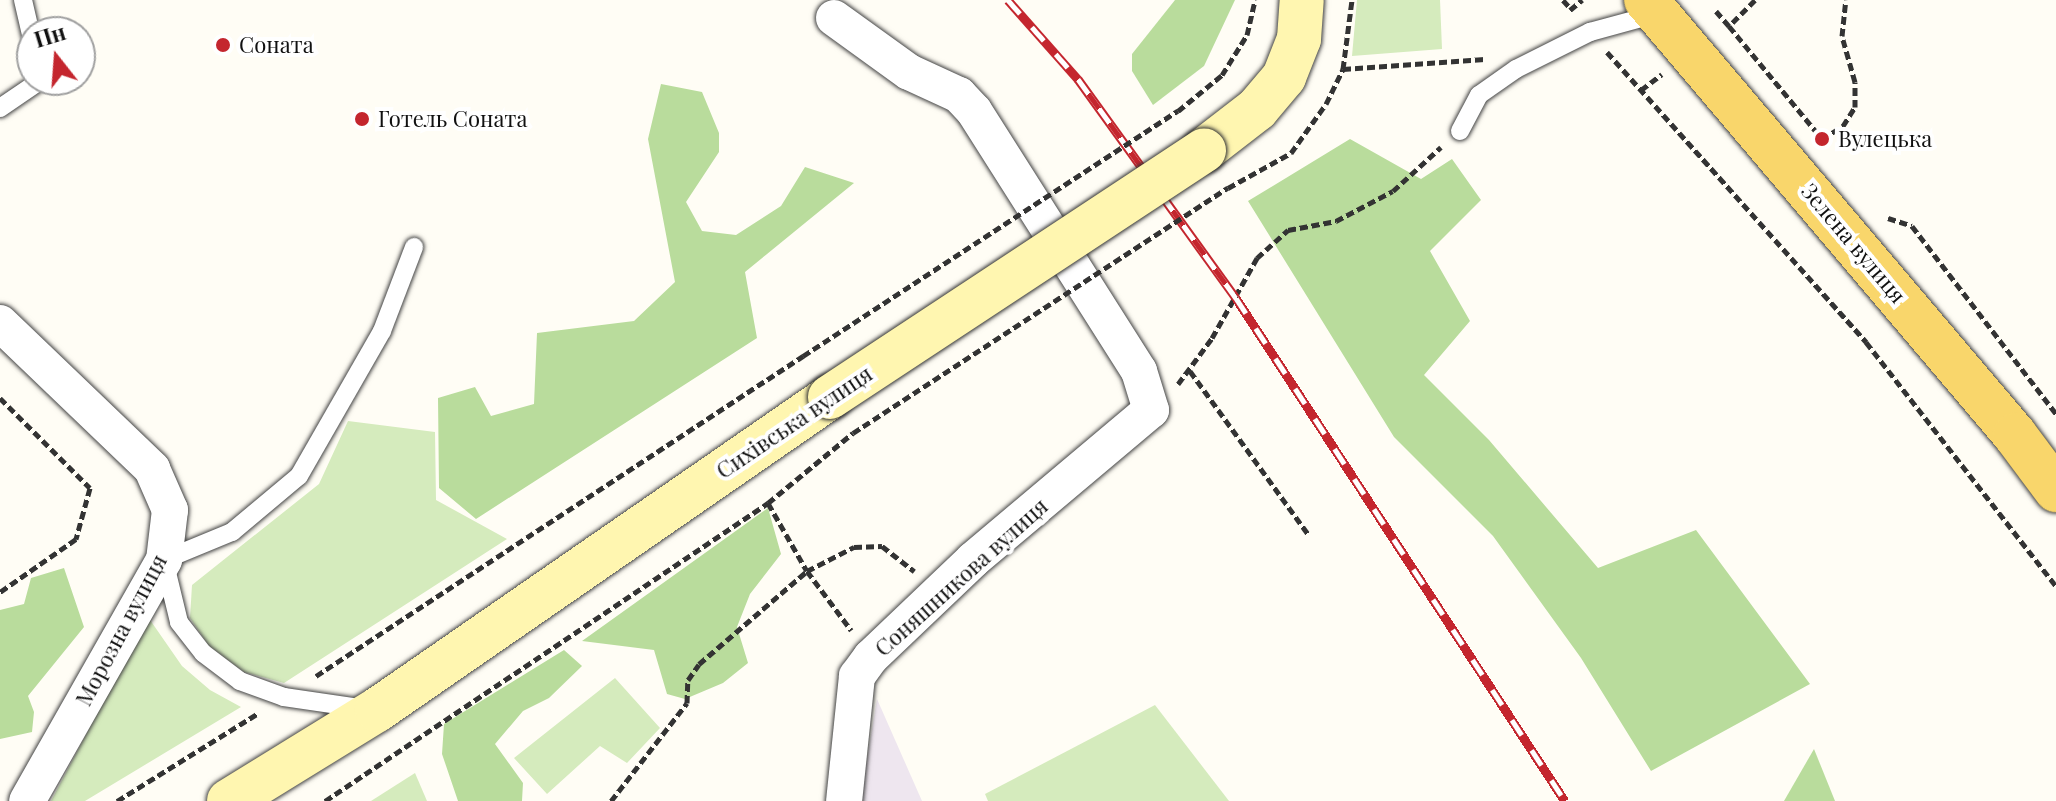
<!DOCTYPE html>
<meta charset="utf-8">
<style>
body{margin:0}
#map{position:relative;width:2056px;height:801px;overflow:hidden;background:#fffdf5;font-family:"Playfair Display",serif}
div>[style]{position:absolute}
.industrial>*{inset:0;background:#eee6ef}
.green>*{inset:0;background:#d5ebbd}
.forest>*{inset:0;background:#b9dc9c}
.path>*{height:5px;margin-top:-2.5px;transform-origin:0;background:repeating-linear-gradient(90deg,#333 0 8px,transparent 0 12px)}
.roads{filter:drop-shadow(0 0 2px #444) drop-shadow(0 0 2px #444)}
.service>*{height:18px;margin:-9px;padding:0 9px;transform-origin:9px;border-radius:9px;background:#fff}
.minor>*{height:36px;margin:-18px;padding:0 18px;transform-origin:18px;border-radius:18px;background:#fff}
.secondary>*{height:44px;margin:-22px;padding:0 22px;transform-origin:22px;border-radius:22px;background:#fff6b0}
.primary>*{height:44px;margin:-22px;padding:0 22px;transform-origin:22px;border-radius:22px;background:#f9d66b}
.rail>*{height:9px;margin-top:-4.5px;transform-origin:0;background:repeating-linear-gradient(90deg,#fff 0 18px,#c4262e 0 36px);box-sizing:border-box;border-block:2px solid #c4262e}
.path-bridge>*{height:5px;margin-top:-2.5px;transform-origin:0;background:repeating-linear-gradient(90deg,#333 0 8px,transparent 0 12px)}
.bridges{filter:drop-shadow(0 0 2px #333) drop-shadow(0 0 2px #333)}
.secondary-bridge>*{height:44px;margin:-22px;padding:0 22px;transform-origin:22px;border-radius:22px;background:#fff6b0}
.dots>*{width:22px;height:22px;translate:-50% -50%;box-sizing:border-box;border:4px solid #fff;border-radius:50%}
span{translate:-50% -50%;white-space:nowrap;text-align:center;line-height:1.15;-webkit-text-stroke:8px #fff;paint-order:stroke}
.poi-label{font-size:22px;color:#111}
.left{translate:0 -50%;text-align:left}
.street-label{font-size:22px;color:#111}
.north{position:absolute;left:16px;top:16px;width:80px;height:80px;box-sizing:border-box;background:#fff;border:2px solid #a0a0a0;border-radius:50%;rotate:343deg;font-size:22px;font-weight:700;line-height:32px;text-align:center;color:#111}
.north::after{content:'';display:block;margin:auto;width:28px;height:36px;background:#c4262e;clip-path:polygon(50% 0,100% 100%,50% 72%,0 100%)}
</style>
<div id="map">
<div class="industrial">
<div style="clip-path:polygon(877px 699px,922px 801px,860px 801px)"></div>
</div>
<div class="green">
<div style="clip-path:polygon(1357px 0,1440px 0,1442px 49px,1352px 56px)"></div>
<div style="clip-path:polygon(348px 421px,435px 432px,436px 500px,507px 539px,284px 683px,244px 672px,209px 646px,190px 618px,192px 585px,319px 484px)"></div>
<div style="clip-path:polygon(148px 617px,182px 666px,210px 690px,241px 707px,85px 801px,51px 801px)"></div>
<div style="clip-path:polygon(615px 678px,660px 728px,627px 763px,600px 746px,547px 794px,514px 758px)"></div>
<div style="clip-path:polygon(1155px 705px,1229px 801px,988px 801px,985px 794px)"></div>
<div style="clip-path:polygon(415px 773px,427px 801px,371px 801px)"></div>
</div>
<div class="forest">
<div style="clip-path:polygon(1175px 0,1235px 0,1204px 66px,1153px 105px,1132px 71px,1132px 54px)"></div>
<div style="clip-path:polygon(661px 84px,702px 92px,719px 133px,719px 152px,686px 202px,702px 231px,736px 235px,781px 206px,805px 167px,854px 183px,745px 272px,757px 338px,476px 519px,439px 488px,438px 398px,475px 387px,491px 416px,534px 404px,537px 333px,634px 321px,675px 282px,648px 139px)"></div>
<div style="clip-path:polygon(1350px 139px,1421px 179px,1452px 159px,1481px 200px,1430px 251px,1470px 321px,1424px 375px,1489px 440px,1598px 568px,1696px 530px,1810px 684px,1651px 771px,1581px 658px,1493px 536px,1394px 437px,1248px 201px)"></div>
<div style="clip-path:polygon(768px 508px,781px 554px,750px 594px,737px 627px,748px 663px,723px 683px,685px 699px,667px 694px,654px 650px,582px 641px)"></div>
<div style="clip-path:polygon(64px 568px,84px 627px,28px 696px,34px 712px,32px 732px,0 739px,0 610px,24px 604px,31px 578px)"></div>
<div style="clip-path:polygon(564px 650px,582px 666px,549px 698px,523px 711px,495px 744px,523px 783px,522px 801px,458px 801px,442px 754px,444px 724px)"></div>
<div style="clip-path:polygon(1814px 749px,1835px 801px,1784px 801px)"></div>
</div>
<div class="path">
<div style="left:1563px;top:0;width:12px;rotate:48deg"></div>
<div style="left:1755px;top:0;width:37px;rotate:135deg"></div>
<div style="left:1729px;top:26px;width:146px;rotate:50.5deg"></div>
<div style="left:1822px;top:139px;width:25px;rotate:-32deg"></div>
<div style="left:1843px;top:126px;width:22px;rotate:-58deg"></div>
<div style="left:1855px;top:107px;width:25px;rotate:-90deg"></div>
<div style="left:1855px;top:82px;width:48px;rotate:-105.8deg"></div>
<div style="left:1842px;top:36px;width:36px;rotate:-84deg"></div>
<div style="left:1570px;top:10px;width:16px;rotate:-40deg"></div>
<div style="left:1716px;top:11px;width:20px;rotate:49deg"></div>
<div style="left:1607px;top:52px;width:389px;rotate:48.2deg"></div>
<div style="left:1866px;top:342px;width:309px;rotate:52.1deg"></div>
<div style="left:1343px;top:69px;width:142px;rotate:-4deg"></div>
<div style="left:1641px;top:90px;width:26px;rotate:-37deg"></div>
<div style="left:1178px;top:111px;width:57px;rotate:-39.3deg"></div>
<div style="left:1222px;top:75px;width:47px;rotate:-58deg"></div>
<div style="left:1247px;top:35px;width:36px;rotate:-77deg"></div>
<div style="left:1228px;top:188px;width:72px;rotate:-29.1deg"></div>
<div style="left:1291px;top:153px;width:60px;rotate:-54.5deg"></div>
<div style="left:1326px;top:104px;width:39px;rotate:-64deg"></div>
<div style="left:1343px;top:69px;width:70px;rotate:-82.6deg"></div>
<div style="left:1888px;top:218px;width:25px;rotate:18deg"></div>
<div style="left:1912px;top:226px;width:237px;rotate:52.5deg"></div>
<div style="left:1190px;top:371px;width:201px;rotate:54.1deg"></div>
<div style="left:1178px;top:384px;width:57px;rotate:-53.5deg"></div>
<div style="left:1212px;top:338px;width:92px;rotate:-60.6deg"></div>
<div style="left:1257px;top:258px;width:42px;rotate:-42.1deg"></div>
<div style="left:1288px;top:230px;width:49px;rotate:-10.6deg"></div>
<div style="left:1336px;top:221px;width:64px;rotate:-27.8deg"></div>
<div style="left:1393px;top:191px;width:65px;rotate:-42.5deg"></div>
<div style="left:0;top:398px;width:127px;rotate:45deg"></div>
<div style="left:90px;top:488px;width:53px;rotate:105.4deg"></div>
<div style="left:76px;top:539px;width:93px;rotate:145.1deg"></div>
<div style="left:768px;top:503px;width:78px;rotate:60.2deg"></div>
<div style="left:807px;top:571px;width:74px;rotate:53.3deg"></div>
<div style="left:316px;top:676px;width:583px;rotate:-33.31deg"></div>
<div style="left:117px;top:801px;width:165px;rotate:-31.9deg"></div>
<div style="left:325px;top:801px;width:534px;rotate:-33.93deg"></div>
<div style="left:768px;top:503px;width:110px;rotate:-39.5deg"></div>
<div style="left:611px;top:801px;width:124px;rotate:-52.2deg"></div>
<div style="left:687px;top:703px;width:23px;rotate:-88deg"></div>
<div style="left:688px;top:680px;width:19px;rotate:-55deg"></div>
<div style="left:699px;top:664px;width:143px;rotate:-40.7deg"></div>
<div style="left:807px;top:571px;width:53px;rotate:-27.1deg"></div>
<div style="left:854px;top:547px;width:28px;rotate:-2deg"></div>
<div style="left:882px;top:546px;width:41px;rotate:38deg"></div>
</div>
<div class="roads">
<div class="service">
<div style="left:23px;top:0;width:39px;rotate:77deg"></div>
<div style="left:0;top:108px;width:50px;rotate:-34.3deg"></div>
<div style="left:1460px;top:131px;width:41px;rotate:-62.2deg"></div>
<div style="left:1479px;top:95px;width:45px;rotate:-35.1deg"></div>
<div style="left:1516px;top:69px;width:83px;rotate:-26.6deg"></div>
<div style="left:1590px;top:32px;width:68px;rotate:-15.3deg"></div>
<div style="left:366px;top:709px;width:83px;rotate:-171.7deg"></div>
<div style="left:284px;top:697px;width:47px;rotate:-160deg"></div>
<div style="left:240px;top:681px;width:46px;rotate:-142.9deg"></div>
<div style="left:203px;top:653px;width:39px;rotate:-128deg"></div>
<div style="left:179px;top:622px;width:64px;rotate:-103.6deg"></div>
<div style="left:164px;top:560px;width:74px;rotate:-22.4deg"></div>
<div style="left:232px;top:532px;width:87px;rotate:-39.9deg"></div>
<div style="left:299px;top:476px;width:167px;rotate:-60.2deg"></div>
<div style="left:382px;top:331px;width:90px;rotate:-69.1deg"></div>
</div>
<div class="minor">
<div style="left:834px;top:18px;width:92px;rotate:35.8deg"></div>
<div style="left:909px;top:72px;width:55px;rotate:24.7deg"></div>
<div style="left:959px;top:95px;width:22px;rotate:47deg"></div>
<div style="left:974px;top:111px;width:308px;rotate:57.6deg"></div>
<div style="left:1139px;top:371px;width:41px;rotate:72.9deg"></div>
<div style="left:1151px;top:410px;width:233px;rotate:139.9deg"></div>
<div style="left:973px;top:560px;width:141px;rotate:136.4deg"></div>
<div style="left:871px;top:657px;width:24px;rotate:126deg"></div>
<div style="left:857px;top:676px;width:126px;rotate:95.9deg"></div>
<div style="left:0;top:323px;width:211px;rotate:43.8deg"></div>
<div style="left:152px;top:469px;width:45px;rotate:66.3deg"></div>
<div style="left:170px;top:510px;width:50px;rotate:96.8deg"></div>
<div style="left:164px;top:560px;width:277px;rotate:119.6deg"></div>
</div>
<div class="secondary">
<div style="left:1204px;top:150px;width:67px;rotate:-37.7deg"></div>
<div style="left:1257px;top:109px;width:42px;rotate:-49.8deg"></div>
<div style="left:1284px;top:77px;width:41px;rotate:-68.5deg"></div>
<div style="left:1299px;top:39px;width:39px;rotate:-86deg"></div>
<div style="left:229px;top:801px;width:174px;rotate:-31.6deg"></div>
<div style="left:377px;top:710px;width:551px;rotate:-34.64deg"></div>
</div>
<div class="primary">
<div style="left:1646px;top:0;width:570px;rotate:49.69deg"></div>
<div style="left:2015px;top:435px;width:69px;rotate:53.3deg"></div>
</div>
</div>
<div class="rail">
<div style="left:1008px;top:0;width:106px;rotate:48.5deg"></div>
<div style="left:1078px;top:79px;width:270px;rotate:54.2deg"></div>
<div style="left:1236px;top:298px;width:601px;rotate:56.81deg"></div>
</div>
<div class="path-bridge">
<div style="left:803px;top:356px;width:448px;rotate:-33.2deg"></div>
<div style="left:853px;top:433px;width:448px;rotate:-33.2deg"></div>
</div>
<div class="bridges">
<div class="secondary-bridge">
<div style="left:830px;top:397px;width:448px;rotate:-33.4deg"></div>
</div>
</div>
<div class="dots">
<div style="left:223px;top:45px;background:#c4262e"></div>
<div style="left:362px;top:119px;background:#c4262e"></div>
<div style="left:1822px;top:139px;background:#c4262e"></div>
</div>
<div class="poi-label">
<span class="left" style="left:239px;top:45px">Соната</span>
<span class="left" style="left:378px;top:119px">Готель Соната</span>
<span class="left" style="left:1838px;top:139px">Вулецька</span>
</div>
<div class="street-label">
<span style="left:1854px;top:243px;rotate:50deg">Зелена вулиця</span>
<span style="left:794px;top:422px;rotate:-34deg">Сихівська вулиця</span>
<span style="left:961px;top:577px;rotate:-42deg">Соняшникова вулиця</span>
<span style="left:121px;top:630px;rotate:-62deg">Морозна вулиця</span>
</div>
<div class="north">Пн</div>
</div>
